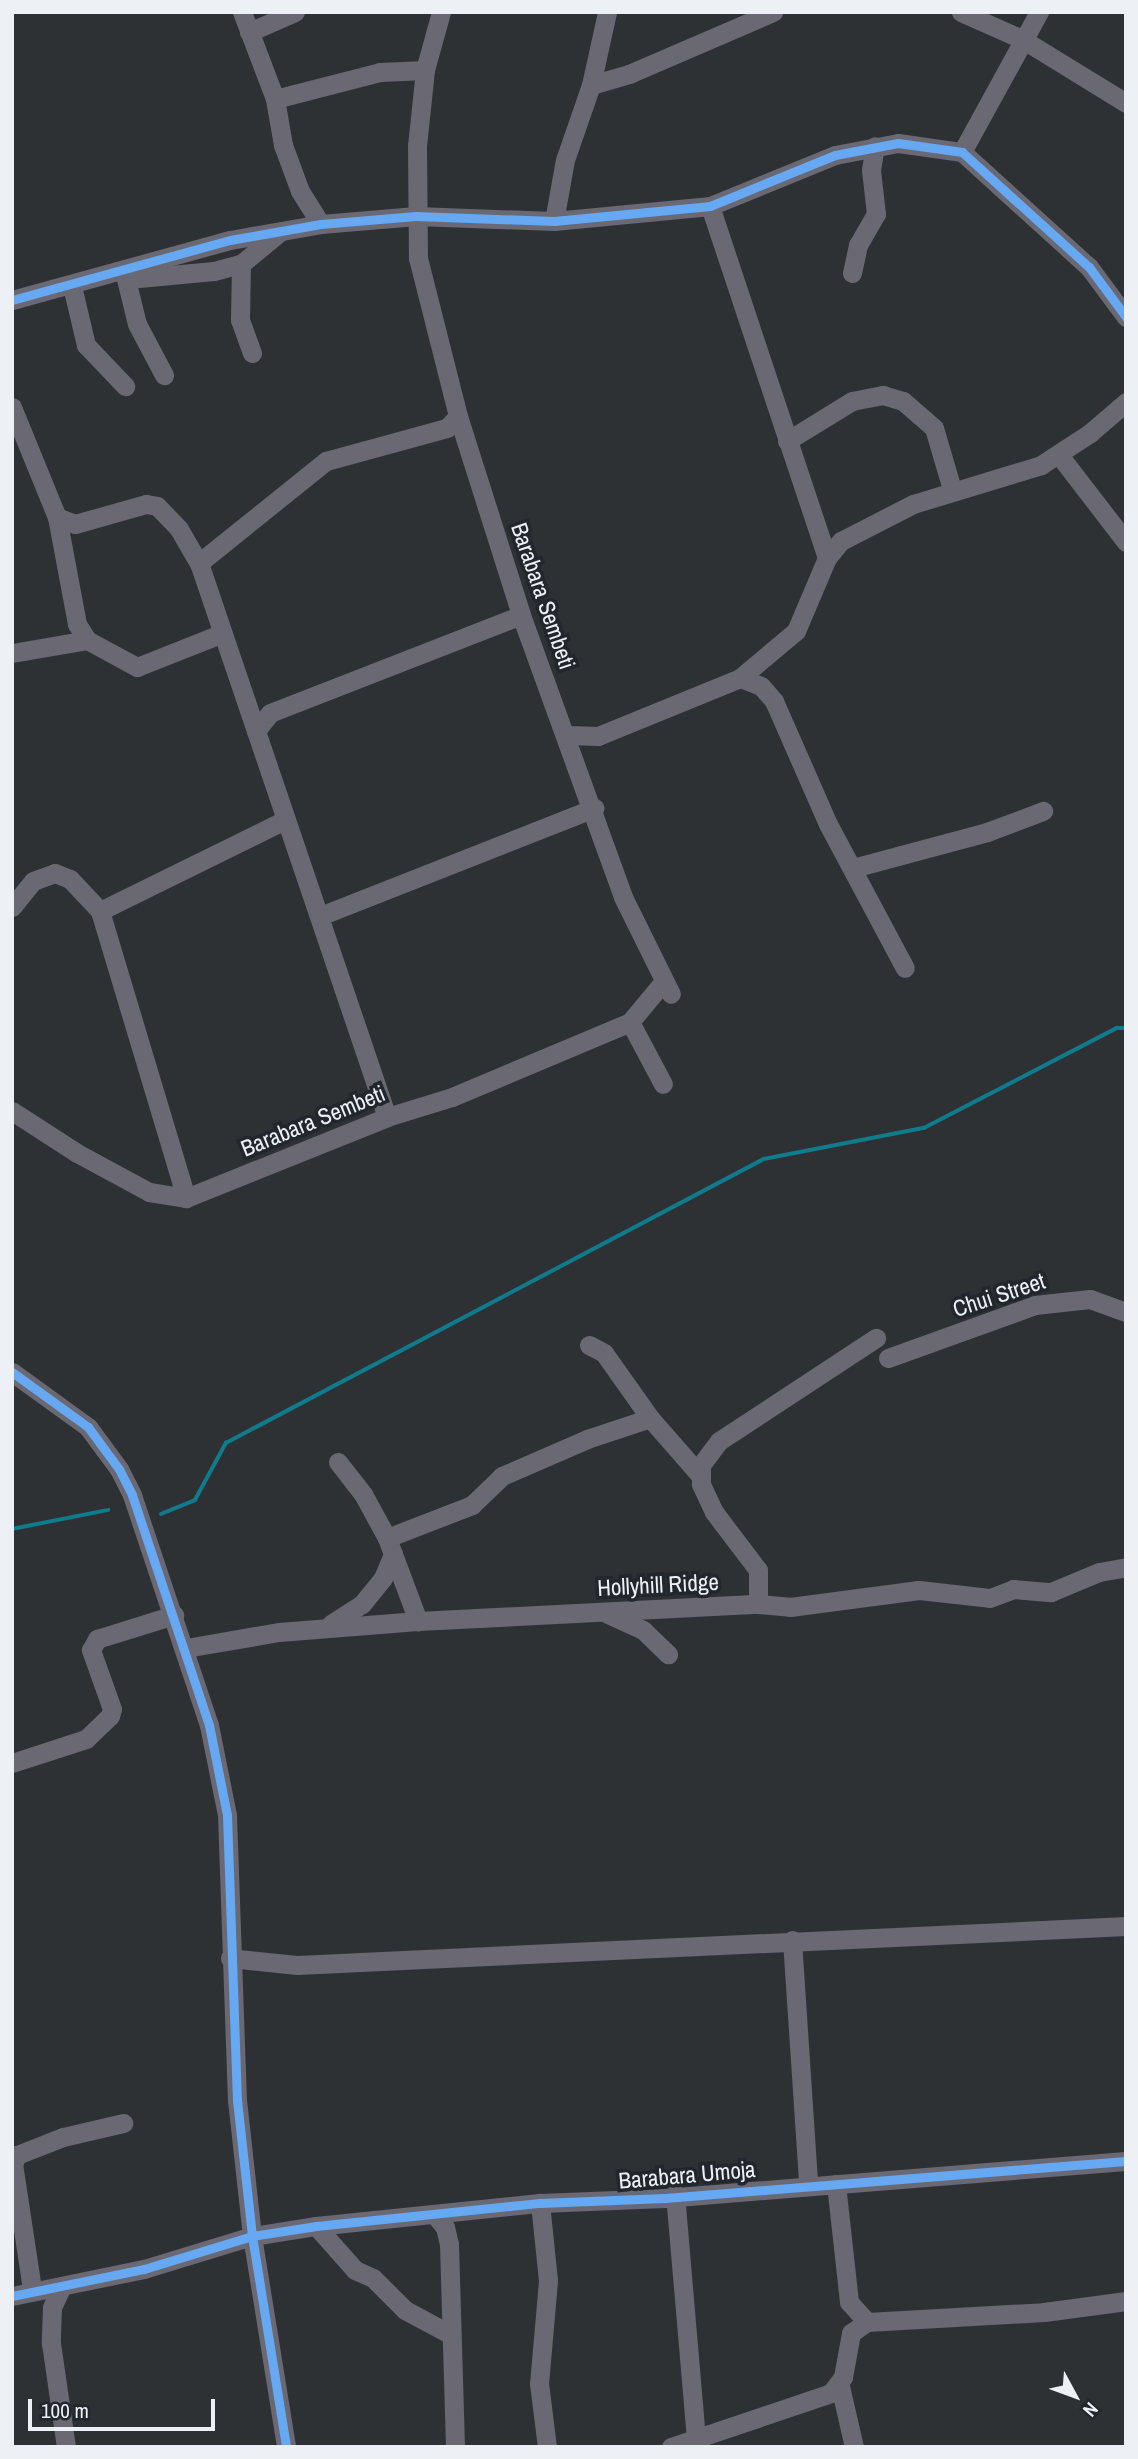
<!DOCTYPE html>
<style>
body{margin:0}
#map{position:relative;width:1138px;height:2459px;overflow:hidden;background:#2e3134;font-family:"Archivo Narrow",sans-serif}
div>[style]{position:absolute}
.stream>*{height:3.5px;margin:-1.75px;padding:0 1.75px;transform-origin:1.75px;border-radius:1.75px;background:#107b8c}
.minor>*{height:19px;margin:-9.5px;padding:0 9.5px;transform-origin:9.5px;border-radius:9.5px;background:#696873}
.cycleway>*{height:9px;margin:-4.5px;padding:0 4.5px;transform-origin:4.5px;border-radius:4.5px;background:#66a8f1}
span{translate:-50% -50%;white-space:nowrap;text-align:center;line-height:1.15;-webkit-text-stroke:7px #22262d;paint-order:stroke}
.street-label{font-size:23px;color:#edf0f5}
.frame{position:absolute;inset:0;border:14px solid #edf0f5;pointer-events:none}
.north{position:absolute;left:1040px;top:2361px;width:70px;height:70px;-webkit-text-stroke:5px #22262d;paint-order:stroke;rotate:131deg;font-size:19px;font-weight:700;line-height:28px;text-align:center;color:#edf0f5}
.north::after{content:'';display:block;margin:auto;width:24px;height:32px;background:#edf0f5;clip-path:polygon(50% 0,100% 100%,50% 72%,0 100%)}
.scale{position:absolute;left:28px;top:2399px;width:187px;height:32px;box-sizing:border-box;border:4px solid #edf0f5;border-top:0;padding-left:9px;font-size:21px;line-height:24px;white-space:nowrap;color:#edf0f5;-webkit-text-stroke:5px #22262d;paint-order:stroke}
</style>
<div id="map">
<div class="stream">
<div style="left:161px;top:1514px;width:37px;rotate:-22deg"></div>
<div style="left:195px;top:1500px;width:65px;rotate:-61.5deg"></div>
<div style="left:226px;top:1443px;width:608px;rotate:-27.83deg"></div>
<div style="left:764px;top:1159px;width:163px;rotate:-11deg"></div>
<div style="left:924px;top:1128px;width:217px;rotate:-27.4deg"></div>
<div style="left:1117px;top:1028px;width:9px"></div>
<div style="left:12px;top:1529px;width:98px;rotate:-11.2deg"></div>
</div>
<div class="minor">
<div style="left:242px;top:12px;width:93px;rotate:69.2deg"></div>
<div style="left:275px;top:99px;width:47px;rotate:80.1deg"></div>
<div style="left:283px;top:145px;width:49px;rotate:69.7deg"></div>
<div style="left:300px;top:191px;width:39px;rotate:58deg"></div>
<div style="left:441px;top:12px;width:60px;rotate:105.4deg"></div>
<div style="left:425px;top:70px;width:76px;rotate:96deg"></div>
<div style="left:417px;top:146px;width:112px;rotate:89.5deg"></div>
<div style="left:418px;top:258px;width:163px;rotate:75.8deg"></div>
<div style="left:458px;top:416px;width:209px;rotate:72.4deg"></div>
<div style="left:521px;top:615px;width:300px;rotate:70.1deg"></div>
<div style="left:623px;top:897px;width:108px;rotate:63.7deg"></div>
<div style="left:961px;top:12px;width:67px;rotate:23.9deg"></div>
<div style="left:1022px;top:39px;width:122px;rotate:31.6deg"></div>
<div style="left:249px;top:32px;width:50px;rotate:-23.5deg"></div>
<div style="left:591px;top:85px;width:40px;rotate:-16deg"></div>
<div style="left:629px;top:74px;width:157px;rotate:-23.3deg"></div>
<div style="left:275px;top:99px;width:108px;rotate:-14.4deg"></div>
<div style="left:380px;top:72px;width:45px;rotate:-2.5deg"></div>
<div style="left:962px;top:152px;width:160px;rotate:-61.2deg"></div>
<div style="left:710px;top:206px;width:371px;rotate:71.6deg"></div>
<div style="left:554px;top:221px;width:62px;rotate:-79.8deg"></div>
<div style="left:565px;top:160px;width:79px;rotate:-70.9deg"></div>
<div style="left:591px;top:85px;width:75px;rotate:-77.6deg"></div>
<div style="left:129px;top:269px;width:10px;rotate:107deg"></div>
<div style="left:126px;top:279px;width:46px;rotate:76.3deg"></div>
<div style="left:137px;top:324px;width:58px;rotate:62.1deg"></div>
<div style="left:852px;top:273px;width:29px;rotate:-78deg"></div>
<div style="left:858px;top:245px;width:36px;rotate:-60deg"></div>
<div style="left:876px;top:214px;width:44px;rotate:-96.5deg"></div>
<div style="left:871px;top:170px;width:24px;rotate:-81deg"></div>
<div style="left:128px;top:279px;width:86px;rotate:-5.3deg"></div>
<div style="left:214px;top:271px;width:28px;rotate:-15deg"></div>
<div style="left:72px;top:286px;width:61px;rotate:76.7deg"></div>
<div style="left:86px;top:345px;width:57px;rotate:46.4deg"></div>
<div style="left:12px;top:300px;width:226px;rotate:-15.4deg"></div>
<div style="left:230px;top:240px;width:92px;rotate:-10deg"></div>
<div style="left:321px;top:224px;width:95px;rotate:-4.8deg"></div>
<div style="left:416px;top:216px;width:138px;rotate:2.1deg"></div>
<div style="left:554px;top:221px;width:157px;rotate:-5.5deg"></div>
<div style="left:710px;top:206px;width:135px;rotate:-22.2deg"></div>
<div style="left:835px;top:155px;width:64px;rotate:-10.8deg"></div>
<div style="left:898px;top:143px;width:65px;rotate:8deg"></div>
<div style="left:962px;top:152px;width:171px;rotate:42.2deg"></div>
<div style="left:1089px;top:267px;width:62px;rotate:53.5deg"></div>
<div style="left:252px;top:353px;width:35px;rotate:-110deg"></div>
<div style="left:240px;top:320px;width:56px;rotate:-89deg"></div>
<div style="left:241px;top:264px;width:50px;rotate:-39.4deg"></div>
<div style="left:12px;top:407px;width:119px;rotate:67.8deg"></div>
<div style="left:57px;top:517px;width:19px;rotate:21deg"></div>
<div style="left:75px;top:524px;width:74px;rotate:-15.7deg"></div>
<div style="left:146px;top:504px;width:11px;rotate:10deg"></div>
<div style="left:157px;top:506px;width:32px;rotate:46deg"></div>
<div style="left:179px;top:529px;width:39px;rotate:60deg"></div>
<div style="left:199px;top:563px;width:585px;rotate:71.26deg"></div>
<div style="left:787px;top:441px;width:76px;rotate:-31.6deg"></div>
<div style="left:852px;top:401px;width:32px;rotate:-11deg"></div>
<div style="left:883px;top:395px;width:21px;rotate:17deg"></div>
<div style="left:903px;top:401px;width:41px;rotate:41.1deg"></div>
<div style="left:934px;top:428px;width:64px;rotate:73.6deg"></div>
<div style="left:1059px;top:455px;width:110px;rotate:52.4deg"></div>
<div style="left:57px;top:517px;width:109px;rotate:79.4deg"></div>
<div style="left:77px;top:624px;width:19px;rotate:58deg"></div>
<div style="left:199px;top:563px;width:163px;rotate:-38.8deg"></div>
<div style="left:326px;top:461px;width:125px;rotate:-15.3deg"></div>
<div style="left:447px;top:428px;width:16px;rotate:-47deg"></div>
<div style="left:12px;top:653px;width:76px;rotate:-9.8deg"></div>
<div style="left:87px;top:640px;width:57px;rotate:28.4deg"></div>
<div style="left:137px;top:667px;width:92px;rotate:-21.6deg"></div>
<div style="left:740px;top:678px;width:22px;rotate:21deg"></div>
<div style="left:761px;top:686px;width:20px;rotate:49deg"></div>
<div style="left:774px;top:701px;width:134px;rotate:66.3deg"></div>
<div style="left:828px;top:824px;width:163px;rotate:61.9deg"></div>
<div style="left:256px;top:731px;width:23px;rotate:-52deg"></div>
<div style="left:270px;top:713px;width:269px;rotate:-21.3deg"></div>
<div style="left:568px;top:735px;width:30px;rotate:2deg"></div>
<div style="left:598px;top:736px;width:153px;rotate:-22.2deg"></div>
<div style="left:740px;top:678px;width:73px;rotate:-40deg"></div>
<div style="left:796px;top:631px;width:79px;rotate:-67deg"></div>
<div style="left:827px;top:558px;width:22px;rotate:-51deg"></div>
<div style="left:841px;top:541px;width:81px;rotate:-27.2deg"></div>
<div style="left:913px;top:504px;width:134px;rotate:-16.9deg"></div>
<div style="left:1041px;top:465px;width:59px;rotate:-33.1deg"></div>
<div style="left:1090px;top:433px;width:48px;rotate:-40.7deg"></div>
<div style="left:853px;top:868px;width:139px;rotate:-15deg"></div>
<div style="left:987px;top:832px;width:60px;rotate:-20.6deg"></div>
<div style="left:12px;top:907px;width:33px;rotate:-51deg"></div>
<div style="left:33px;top:881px;width:23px;rotate:-20deg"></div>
<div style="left:55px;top:873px;width:16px;rotate:22deg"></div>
<div style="left:70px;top:879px;width:44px;rotate:46.8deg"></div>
<div style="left:100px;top:911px;width:300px;rotate:73.3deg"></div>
<div style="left:100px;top:911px;width:206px;rotate:-26.2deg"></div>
<div style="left:320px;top:916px;width:295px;rotate:-21.5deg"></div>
<div style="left:630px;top:1022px;width:70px;rotate:62deg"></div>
<div style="left:12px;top:1111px;width:77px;rotate:32.9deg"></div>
<div style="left:77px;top:1153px;width:82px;rotate:28.4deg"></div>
<div style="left:149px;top:1192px;width:37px;rotate:9deg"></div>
<div style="left:186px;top:1198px;width:217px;rotate:-21.9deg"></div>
<div style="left:387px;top:1117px;width:68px;rotate:-17.1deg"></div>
<div style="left:452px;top:1097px;width:193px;rotate:-22.8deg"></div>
<div style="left:630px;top:1022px;width:53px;rotate:-50.3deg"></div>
<div style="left:589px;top:1345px;width:17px;rotate:28deg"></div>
<div style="left:604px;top:1353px;width:80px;rotate:54.7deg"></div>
<div style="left:650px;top:1418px;width:74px;rotate:48.8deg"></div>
<div style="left:888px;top:1358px;width:156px;rotate:-19.8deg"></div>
<div style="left:1035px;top:1305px;width:55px;rotate:-6.2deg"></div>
<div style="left:1090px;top:1299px;width:38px;rotate:20deg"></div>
<div style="left:12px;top:1372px;width:94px;rotate:35.9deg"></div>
<div style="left:88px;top:1427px;width:52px;rotate:53.6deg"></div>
<div style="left:119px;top:1469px;width:29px;rotate:63deg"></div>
<div style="left:132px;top:1495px;width:243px;rotate:71.5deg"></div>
<div style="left:209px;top:1725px;width:92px;rotate:78.7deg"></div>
<div style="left:227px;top:1815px;width:285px;rotate:88deg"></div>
<div style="left:237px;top:2100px;width:137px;rotate:83.7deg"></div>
<div style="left:252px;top:2236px;width:214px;rotate:80.8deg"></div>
<div style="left:338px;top:1462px;width:41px;rotate:52deg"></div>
<div style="left:363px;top:1494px;width:50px;rotate:61.4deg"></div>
<div style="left:387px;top:1538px;width:89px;rotate:69.5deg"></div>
<div style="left:387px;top:1538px;width:91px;rotate:-21.2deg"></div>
<div style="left:472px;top:1505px;width:42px;rotate:-44deg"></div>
<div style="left:502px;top:1476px;width:93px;rotate:-23.5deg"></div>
<div style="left:587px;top:1439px;width:66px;rotate:-18.4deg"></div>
<div style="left:758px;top:1604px;width:34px;rotate:-90deg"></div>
<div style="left:758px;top:1570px;width:73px;rotate:-127.2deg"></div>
<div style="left:714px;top:1512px;width:31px;rotate:-115deg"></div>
<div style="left:701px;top:1484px;width:19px;rotate:-90deg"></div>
<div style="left:701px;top:1465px;width:30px;rotate:-53deg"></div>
<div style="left:719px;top:1441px;width:188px;rotate:-33.3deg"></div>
<div style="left:606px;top:1613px;width:41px;rotate:24.7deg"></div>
<div style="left:643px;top:1630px;width:35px;rotate:44deg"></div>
<div style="left:331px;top:1624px;width:37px;rotate:-33deg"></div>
<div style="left:362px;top:1604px;width:33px;rotate:-51deg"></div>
<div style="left:383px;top:1578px;width:26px;rotate:-67deg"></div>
<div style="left:186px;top:1648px;width:94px;rotate:-9.8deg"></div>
<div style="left:279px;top:1632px;width:139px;rotate:-4.5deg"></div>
<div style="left:418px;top:1621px;width:340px;rotate:-2.9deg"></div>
<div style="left:758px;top:1604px;width:32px;rotate:5deg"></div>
<div style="left:790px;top:1607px;width:130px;rotate:-7.5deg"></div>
<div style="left:919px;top:1590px;width:71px;rotate:6.4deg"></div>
<div style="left:990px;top:1598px;width:25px;rotate:-21deg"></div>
<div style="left:1013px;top:1589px;width:38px;rotate:5deg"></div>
<div style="left:1051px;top:1592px;width:52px;rotate:-22.6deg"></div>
<div style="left:1099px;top:1572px;width:27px;rotate:-10deg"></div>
<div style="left:12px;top:1763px;width:78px;rotate:-18deg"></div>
<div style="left:86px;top:1739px;width:33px;rotate:-44deg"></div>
<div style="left:110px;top:1716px;width:7px;rotate:-74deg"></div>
<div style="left:112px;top:1709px;width:63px;rotate:-109.6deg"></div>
<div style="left:91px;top:1650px;width:13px;rotate:-61deg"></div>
<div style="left:97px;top:1639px;width:81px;rotate:-17.3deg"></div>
<div style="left:792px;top:1940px;width:245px;rotate:86.2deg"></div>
<div style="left:230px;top:1958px;width:67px;rotate:6deg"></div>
<div style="left:297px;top:1965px;width:830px;rotate:-2.69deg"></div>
<div style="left:836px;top:2184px;width:119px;rotate:83.7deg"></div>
<div style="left:849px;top:2302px;width:27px;rotate:48deg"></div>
<div style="left:675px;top:2194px;width:246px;rotate:85.1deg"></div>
<div style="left:540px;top:2203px;width:78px;rotate:84.1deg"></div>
<div style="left:548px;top:2281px;width:102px;rotate:95deg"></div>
<div style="left:539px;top:2383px;width:64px;rotate:82.9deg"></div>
<div style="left:434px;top:2214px;width:17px;rotate:50deg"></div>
<div style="left:445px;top:2227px;width:17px;rotate:77deg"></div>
<div style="left:449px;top:2244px;width:203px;rotate:88.3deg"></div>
<div style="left:316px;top:2226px;width:59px;rotate:48.4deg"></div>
<div style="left:355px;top:2270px;width:20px;rotate:24deg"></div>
<div style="left:373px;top:2278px;width:45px;rotate:45deg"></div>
<div style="left:405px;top:2310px;width:51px;rotate:28.1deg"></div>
<div style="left:62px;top:2286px;width:23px;rotate:115deg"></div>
<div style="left:52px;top:2307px;width:36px;rotate:92deg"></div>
<div style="left:51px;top:2343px;width:105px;rotate:81.8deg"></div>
<div style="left:32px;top:2289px;width:126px;rotate:-98.6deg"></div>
<div style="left:13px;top:2164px;width:10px;rotate:-66deg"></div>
<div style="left:17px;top:2155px;width:49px;rotate:-21.4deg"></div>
<div style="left:63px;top:2137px;width:62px;rotate:-13.1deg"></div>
<div style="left:12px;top:2296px;width:135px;rotate:-11.6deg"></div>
<div style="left:144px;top:2269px;width:113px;rotate:-17deg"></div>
<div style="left:252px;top:2236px;width:65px;rotate:-8.9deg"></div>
<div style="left:316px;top:2226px;width:225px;rotate:-5.9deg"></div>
<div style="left:540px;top:2203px;width:125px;rotate:-2.3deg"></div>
<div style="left:665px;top:2198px;width:462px;rotate:-4.6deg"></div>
<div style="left:840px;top:2386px;width:63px;rotate:77.1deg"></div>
<div style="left:671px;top:2447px;width:169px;rotate:-18.6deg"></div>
<div style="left:831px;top:2393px;width:20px;rotate:-53deg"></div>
<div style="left:843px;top:2377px;width:45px;rotate:-79.7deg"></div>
<div style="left:851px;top:2333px;width:19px;rotate:-35deg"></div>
<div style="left:867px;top:2322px;width:177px;rotate:-3.2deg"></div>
<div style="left:1044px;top:2312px;width:83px;rotate:-7.6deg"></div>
</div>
<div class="cycleway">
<div style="left:12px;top:300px;width:226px;rotate:-15.4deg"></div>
<div style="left:230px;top:240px;width:92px;rotate:-10deg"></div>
<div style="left:321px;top:224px;width:95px;rotate:-4.8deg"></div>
<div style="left:416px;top:216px;width:138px;rotate:2.1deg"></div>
<div style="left:554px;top:221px;width:157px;rotate:-5.5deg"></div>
<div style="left:710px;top:206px;width:135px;rotate:-22.2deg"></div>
<div style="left:835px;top:155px;width:64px;rotate:-10.8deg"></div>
<div style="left:898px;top:143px;width:65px;rotate:8deg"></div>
<div style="left:962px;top:152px;width:171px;rotate:42.2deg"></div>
<div style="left:1089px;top:267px;width:62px;rotate:53.5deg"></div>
<div style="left:12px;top:1372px;width:94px;rotate:35.9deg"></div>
<div style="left:88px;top:1427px;width:52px;rotate:53.6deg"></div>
<div style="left:119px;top:1469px;width:29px;rotate:63deg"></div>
<div style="left:132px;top:1495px;width:243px;rotate:71.5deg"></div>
<div style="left:209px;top:1725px;width:92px;rotate:78.7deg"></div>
<div style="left:227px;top:1815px;width:285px;rotate:88deg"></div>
<div style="left:237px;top:2100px;width:137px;rotate:83.7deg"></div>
<div style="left:252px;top:2236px;width:214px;rotate:80.8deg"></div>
<div style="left:12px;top:2296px;width:135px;rotate:-11.6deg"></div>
<div style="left:144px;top:2269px;width:113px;rotate:-17deg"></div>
<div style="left:252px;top:2236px;width:65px;rotate:-8.9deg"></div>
<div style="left:316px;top:2226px;width:225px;rotate:-5.9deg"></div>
<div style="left:540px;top:2203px;width:125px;rotate:-2.3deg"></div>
<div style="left:665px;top:2198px;width:462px;rotate:-4.6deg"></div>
</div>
<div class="street-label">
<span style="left:543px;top:596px;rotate:71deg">Barabara Sembeti</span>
<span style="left:313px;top:1121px;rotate:-22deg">Barabara Sembeti</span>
<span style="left:999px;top:1295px;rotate:-18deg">Chui Street</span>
<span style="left:658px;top:1585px;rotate:-3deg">Hollyhill Ridge</span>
<span style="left:687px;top:2175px;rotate:-5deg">Barabara Umoja</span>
</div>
<div class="frame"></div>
<div class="north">N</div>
<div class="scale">100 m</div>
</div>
